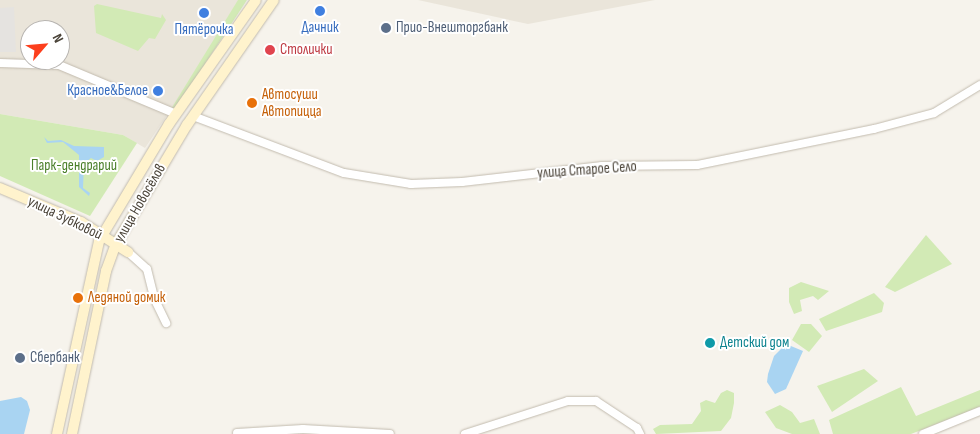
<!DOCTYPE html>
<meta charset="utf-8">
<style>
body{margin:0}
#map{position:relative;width:980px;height:434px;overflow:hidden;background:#f6f3ec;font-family:"Sofia Sans Condensed",sans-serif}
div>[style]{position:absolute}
.residential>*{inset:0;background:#eae5da}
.green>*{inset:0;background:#d2eab5}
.parking>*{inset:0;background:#e5e3e0}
.water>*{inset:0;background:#a9d4f2}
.roads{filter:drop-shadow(0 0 1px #c2bbae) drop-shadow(0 0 1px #c2bbae)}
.street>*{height:8px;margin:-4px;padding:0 4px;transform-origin:4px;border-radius:4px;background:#fff}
.secondary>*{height:10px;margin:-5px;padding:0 5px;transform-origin:5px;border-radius:5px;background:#fff3cd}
.dots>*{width:14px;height:14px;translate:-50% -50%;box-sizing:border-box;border:2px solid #fff;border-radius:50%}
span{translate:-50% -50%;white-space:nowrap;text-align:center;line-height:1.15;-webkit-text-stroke:4px #fff;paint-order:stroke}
.shop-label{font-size:15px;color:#366cbe}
.right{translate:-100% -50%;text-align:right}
.service-label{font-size:15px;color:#4e5e75}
.left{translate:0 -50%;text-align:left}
.health-label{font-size:15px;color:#be3a42}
.food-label{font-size:15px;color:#c56008}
.park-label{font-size:15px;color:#4a7f2a}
.street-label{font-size:15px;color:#4b4439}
.culture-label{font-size:15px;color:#0d838f}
.north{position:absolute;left:20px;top:20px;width:50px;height:50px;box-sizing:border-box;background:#fff;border:1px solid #b7b4b0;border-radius:50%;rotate:63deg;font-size:14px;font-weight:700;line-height:20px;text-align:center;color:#4b4439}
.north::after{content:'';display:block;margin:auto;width:18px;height:22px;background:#fc3f1d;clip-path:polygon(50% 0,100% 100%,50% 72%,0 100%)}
</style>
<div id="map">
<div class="residential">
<div style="clip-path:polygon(evenodd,0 0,244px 0,145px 148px,123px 135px,0 114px,0 0,30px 30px,60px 30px,60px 60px,30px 60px,30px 30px)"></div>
<div style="clip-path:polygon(418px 0,655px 0,528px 24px)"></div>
</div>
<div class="green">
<div style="clip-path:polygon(238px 0,247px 0,176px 108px,171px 109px)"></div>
<div style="clip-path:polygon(97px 4px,161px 18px,162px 14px,166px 20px,155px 39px,149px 38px,138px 51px,96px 33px,94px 6px)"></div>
<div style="clip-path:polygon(0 114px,123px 135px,137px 143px,90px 216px,0 176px)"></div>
<div style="clip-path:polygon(926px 235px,952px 264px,895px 292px,885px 287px)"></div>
<div style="clip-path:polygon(801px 282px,829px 291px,818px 300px,813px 296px,800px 300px,802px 311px,794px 314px,789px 302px,789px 288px)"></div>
<div style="clip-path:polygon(874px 293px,884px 303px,882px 312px,826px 331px,819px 319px)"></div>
<div style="clip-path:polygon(801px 324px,811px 324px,822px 336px,809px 352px,792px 340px)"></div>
<div style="clip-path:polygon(864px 369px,878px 381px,832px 412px,817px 386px)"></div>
<div style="clip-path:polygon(901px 387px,916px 416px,980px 390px,980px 407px,911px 434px,833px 434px,829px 420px)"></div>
<div style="clip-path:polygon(727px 390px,734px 393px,734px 403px,731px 418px,721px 431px,656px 434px,653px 429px,660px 425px,692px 424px,701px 411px,700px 403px,706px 400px,715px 403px,721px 393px)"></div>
<div style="clip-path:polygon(780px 405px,792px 412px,800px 423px,814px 419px,820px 434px,792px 434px,776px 428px,765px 412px)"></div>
</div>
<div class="parking">
<div style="clip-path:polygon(14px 7px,16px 52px,0 52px,0 8px)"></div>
</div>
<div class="water">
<div style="clip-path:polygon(44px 137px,48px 141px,61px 140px,74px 146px,104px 147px,104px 157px,97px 161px,91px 158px,84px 164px,83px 188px,90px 193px,89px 196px,79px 187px,79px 155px,63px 142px,47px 143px)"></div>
<div style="clip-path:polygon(786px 344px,803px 351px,786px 389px,775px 394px,767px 382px,768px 374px,774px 356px)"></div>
<div style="clip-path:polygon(21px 397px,27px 401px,30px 410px,24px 434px,0 434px,0 401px)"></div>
</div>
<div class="roads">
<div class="street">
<div style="left:0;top:63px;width:59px;rotate:1.9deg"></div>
<div style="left:59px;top:65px;width:127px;rotate:22.7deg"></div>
<div style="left:193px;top:116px;width:161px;rotate:20.7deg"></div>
<div style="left:344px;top:173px;width:68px;rotate:9.3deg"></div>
<div style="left:411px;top:184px;width:51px;rotate:-2.2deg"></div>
<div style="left:462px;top:182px;width:141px;rotate:-6.5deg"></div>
<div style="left:602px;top:166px;width:95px;rotate:-0.6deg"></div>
<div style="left:697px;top:165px;width:181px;rotate:-11.5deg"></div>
<div style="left:874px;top:129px;width:62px;rotate:-14.9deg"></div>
<div style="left:934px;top:113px;width:54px;rotate:-31.3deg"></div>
<div style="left:128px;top:252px;width:25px;rotate:42deg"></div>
<div style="left:147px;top:269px;width:30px;rotate:76deg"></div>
<div style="left:154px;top:298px;width:28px;rotate:64deg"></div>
<div style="left:237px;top:433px;width:66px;rotate:-3.5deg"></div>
<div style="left:303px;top:429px;width:87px;rotate:3.3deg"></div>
<div style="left:465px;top:434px;width:108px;rotate:-17.8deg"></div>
<div style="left:568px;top:401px;width:28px"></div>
<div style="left:596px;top:401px;width:49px;rotate:33.4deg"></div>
<div style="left:637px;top:428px;width:7px;rotate:63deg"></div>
<div style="left:923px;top:434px;width:61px;rotate:-22deg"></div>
</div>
<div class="secondary">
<div style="left:0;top:188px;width:88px;rotate:22.8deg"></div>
<div style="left:81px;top:222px;width:56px;rotate:32.6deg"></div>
<div style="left:57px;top:434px;width:198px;rotate:-77.7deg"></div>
<div style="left:99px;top:241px;width:136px;rotate:-59.1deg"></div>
<div style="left:169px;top:124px;width:151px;rotate:-54.9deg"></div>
<div style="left:72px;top:434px;width:167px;rotate:-78.2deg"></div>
<div style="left:106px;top:271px;width:29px;rotate:-70deg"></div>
<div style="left:116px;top:244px;width:139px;rotate:-59.2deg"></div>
<div style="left:187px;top:125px;width:152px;rotate:-55.2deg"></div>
</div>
</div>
<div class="dots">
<div style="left:320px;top:11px;background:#3f7fe0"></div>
<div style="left:204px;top:13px;background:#3f7fe0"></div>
<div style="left:386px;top:28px;background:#5c6f8a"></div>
<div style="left:270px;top:50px;background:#e0444e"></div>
<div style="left:158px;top:91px;background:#3f7fe0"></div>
<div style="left:252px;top:103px;background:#e8710a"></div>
<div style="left:78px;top:298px;background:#e8710a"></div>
<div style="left:710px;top:343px;background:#0f9aa8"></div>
<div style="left:20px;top:358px;background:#5c6f8a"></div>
</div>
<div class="shop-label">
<span style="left:320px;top:28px">Дачник</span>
<span style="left:204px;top:30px">Пятёрочка</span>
<span class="right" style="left:148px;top:91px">Красное&amp;Белое</span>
</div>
<div class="service-label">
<span class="left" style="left:396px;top:28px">Прио-Внешторгбанк</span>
<span class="left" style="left:30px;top:358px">Сбербанк</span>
</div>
<div class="health-label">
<span class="left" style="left:280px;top:50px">Столички</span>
</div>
<div class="food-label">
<span class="left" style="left:262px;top:103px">Автосуши<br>Автопицца</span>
<span class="left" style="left:88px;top:298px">Ледяной домик</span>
</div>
<div class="park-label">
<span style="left:74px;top:166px">Парк-дендрарий</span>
</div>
<div class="street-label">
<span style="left:587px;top:170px;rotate:-4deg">улица Старое Село</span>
<span style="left:140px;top:203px;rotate:-60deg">улица Новосёлов</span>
<span style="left:65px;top:218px;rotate:26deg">улица Зубковой</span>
</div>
<div class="culture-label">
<span class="left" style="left:720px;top:343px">Детский дом</span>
</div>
<div class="north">N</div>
</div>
